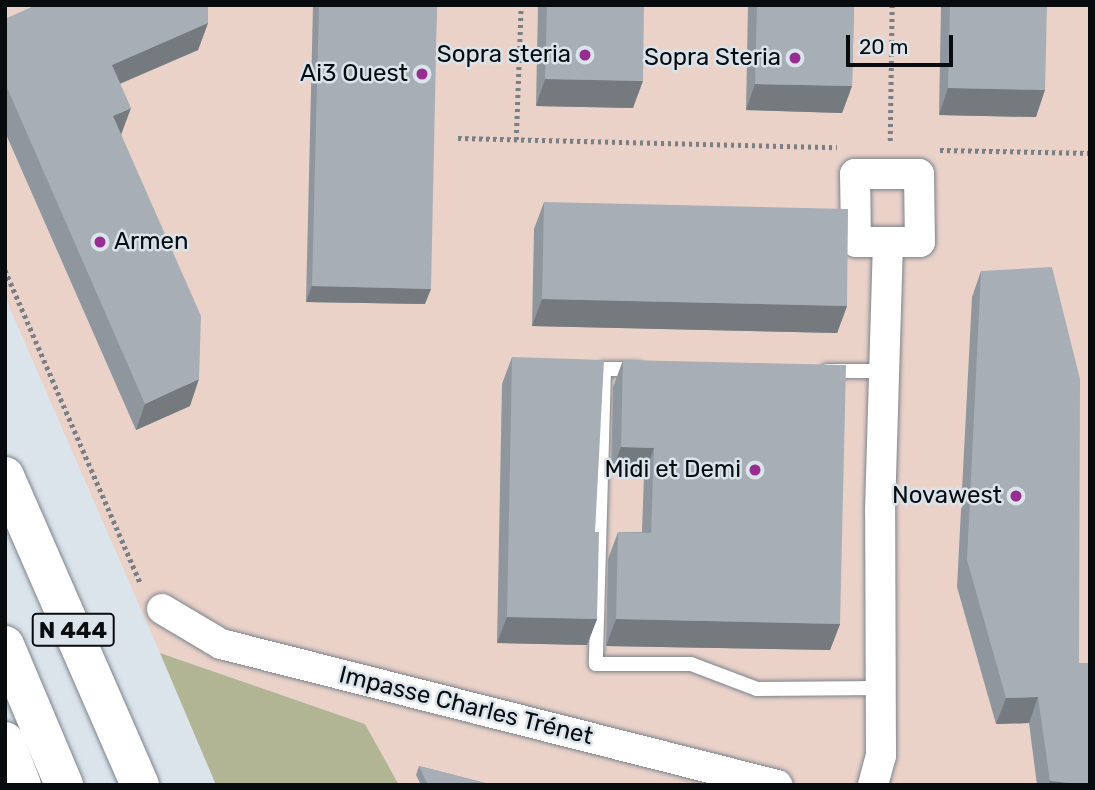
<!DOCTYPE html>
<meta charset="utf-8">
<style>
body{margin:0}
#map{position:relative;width:1095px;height:790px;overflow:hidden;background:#dbe3eb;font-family:Rubik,sans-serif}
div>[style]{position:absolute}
.commercial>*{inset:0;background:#ead2c9}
.green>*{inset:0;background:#b2b594}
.path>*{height:4.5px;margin-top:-2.25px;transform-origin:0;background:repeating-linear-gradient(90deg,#797f84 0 3.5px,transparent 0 7px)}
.roads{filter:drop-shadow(0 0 2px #7d838b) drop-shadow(0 0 2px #7d838b)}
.lane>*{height:14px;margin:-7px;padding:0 7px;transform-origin:7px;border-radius:7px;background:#fff}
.street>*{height:30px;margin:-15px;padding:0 15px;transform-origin:15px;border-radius:15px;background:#fff}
.highway>*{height:38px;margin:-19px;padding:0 19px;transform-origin:19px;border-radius:19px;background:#fff}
.wall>*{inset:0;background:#90969d}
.shaded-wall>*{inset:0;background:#757a7f}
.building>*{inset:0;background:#a7aeb6}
.dots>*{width:19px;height:19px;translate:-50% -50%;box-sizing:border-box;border:4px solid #dbe3eb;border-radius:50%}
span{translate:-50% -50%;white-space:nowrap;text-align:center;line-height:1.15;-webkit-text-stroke:5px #dbe3eb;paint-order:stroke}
.shield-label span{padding:2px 5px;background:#dbe3eb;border:2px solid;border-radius:5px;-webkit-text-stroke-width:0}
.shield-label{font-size:23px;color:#090c0e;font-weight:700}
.poi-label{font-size:24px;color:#090c0e}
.right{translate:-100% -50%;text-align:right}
.left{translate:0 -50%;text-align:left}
.street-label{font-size:24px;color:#090c0e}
.frame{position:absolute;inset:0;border:7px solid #090c0e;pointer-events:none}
.scale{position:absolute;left:846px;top:35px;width:107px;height:32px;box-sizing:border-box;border:4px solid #090c0e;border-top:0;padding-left:9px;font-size:21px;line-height:24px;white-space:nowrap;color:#090c0e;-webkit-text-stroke:5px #dbe3eb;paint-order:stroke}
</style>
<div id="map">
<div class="commercial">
<div style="clip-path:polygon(5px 5px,1090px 5px,1090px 785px,399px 785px,365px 724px,160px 653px,5px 297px)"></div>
</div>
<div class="green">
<div style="clip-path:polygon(160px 653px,365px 724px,399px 785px,216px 785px)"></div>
</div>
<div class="path">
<div style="left:458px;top:138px;width:379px;rotate:1.4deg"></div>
<div style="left:516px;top:140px;width:135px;rotate:-87.9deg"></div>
<div style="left:890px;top:141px;width:136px;rotate:-89.2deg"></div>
<div style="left:940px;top:150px;width:150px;rotate:1.1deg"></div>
<div style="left:5px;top:270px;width:342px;rotate:66.6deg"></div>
</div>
<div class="roads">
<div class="lane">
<div style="left:638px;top:369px;width:34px;rotate:180deg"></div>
<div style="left:604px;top:369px;width:295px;rotate:91.6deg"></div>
<div style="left:596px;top:664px;width:95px"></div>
<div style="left:691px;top:664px;width:71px;rotate:20.7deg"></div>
<div style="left:757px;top:689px;width:124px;rotate:-0.5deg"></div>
<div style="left:827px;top:371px;width:58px"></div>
</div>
<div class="street">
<div style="left:855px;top:174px;width:64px"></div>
<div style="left:919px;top:174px;width:68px;rotate:89.2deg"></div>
<div style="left:920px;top:242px;width:64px;rotate:180deg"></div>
<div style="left:856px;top:242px;width:68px;rotate:-90.8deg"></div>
<div style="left:162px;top:609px;width:69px;rotate:30.7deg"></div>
<div style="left:221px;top:644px;width:574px;rotate:14.23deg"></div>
<div style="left:873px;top:785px;width:30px;rotate:-75deg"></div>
<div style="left:881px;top:756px;width:245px;rotate:-90.2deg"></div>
<div style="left:880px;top:511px;width:269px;rotate:-88.3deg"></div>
</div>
<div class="highway">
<div style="left:5px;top:476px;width:337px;rotate:66.4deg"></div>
<div style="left:5px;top:645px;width:152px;rotate:67.1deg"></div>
<div style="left:5px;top:741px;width:47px;rotate:68.9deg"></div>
</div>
</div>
<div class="wall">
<div style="clip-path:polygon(313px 5px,437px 5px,425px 304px,306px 302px)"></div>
<div style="clip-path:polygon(538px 5px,644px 5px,633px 108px,536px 106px)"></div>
<div style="clip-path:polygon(748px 5px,854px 5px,852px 86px,842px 113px,746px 110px)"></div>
<div style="clip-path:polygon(941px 5px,1047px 5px,1036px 117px,939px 115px)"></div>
<div style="clip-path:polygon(5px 19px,208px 23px,198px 50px,120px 84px,121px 135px,190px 406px,136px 430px,5px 132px)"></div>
<div style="clip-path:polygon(544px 202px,847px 306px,837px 333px,532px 326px,534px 229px)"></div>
<div style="clip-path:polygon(981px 271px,1090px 785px,1037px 785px,1029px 723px,996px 724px,957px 587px,972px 297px)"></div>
<div style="clip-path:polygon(512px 357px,595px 532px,597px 619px,587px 645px,497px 643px,502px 384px)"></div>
<div style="clip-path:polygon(623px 360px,840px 624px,830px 650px,606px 646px,608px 559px,618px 532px,642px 532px,644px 475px,611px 474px,613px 387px)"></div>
<div style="clip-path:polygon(419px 766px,493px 785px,421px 785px,416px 775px)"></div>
</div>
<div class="shaded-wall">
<div style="clip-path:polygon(208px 23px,198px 50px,102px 91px,112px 65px)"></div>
<div style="clip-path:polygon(545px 79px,643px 81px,633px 108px,536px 106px)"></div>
<div style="clip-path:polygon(755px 84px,852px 86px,842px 113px,746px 110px)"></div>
<div style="clip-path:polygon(948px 88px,1045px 90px,1036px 117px,939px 115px)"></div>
<div style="clip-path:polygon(131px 108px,121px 135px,113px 116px)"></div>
<div style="clip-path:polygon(312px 286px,431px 289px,425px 304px,306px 302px)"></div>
<div style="clip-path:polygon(542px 299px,847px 306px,837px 333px,532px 326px)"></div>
<div style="clip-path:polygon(199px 379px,190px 406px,136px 430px,145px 404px)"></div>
<div style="clip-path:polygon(621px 447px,654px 448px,644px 475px,611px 474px)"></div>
<div style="clip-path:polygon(507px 617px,597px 619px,587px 645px,497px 643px)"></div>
<div style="clip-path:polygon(616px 619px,840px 624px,830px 650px,606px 646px)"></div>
<div style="clip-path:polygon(1038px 697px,1029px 723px,996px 724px,1006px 698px)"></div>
<div style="clip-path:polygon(1050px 781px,1090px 785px,1048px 785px)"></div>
</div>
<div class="building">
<div style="clip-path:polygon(36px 5px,208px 5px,208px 23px,112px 65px,131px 108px,113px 116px,201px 316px,199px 379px,145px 404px,5px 83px,5px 19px)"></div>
<div style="clip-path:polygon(319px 5px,437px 5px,431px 289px,312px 286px)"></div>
<div style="clip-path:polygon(547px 5px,644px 5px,643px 81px,545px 79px)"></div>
<div style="clip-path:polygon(757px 5px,854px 5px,852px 86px,755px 84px)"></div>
<div style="clip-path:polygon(950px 5px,1047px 5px,1045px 90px,948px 88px)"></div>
<div style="clip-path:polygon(544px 202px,848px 209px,847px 306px,542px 299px)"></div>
<div style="clip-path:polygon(1052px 267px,1080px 379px,1079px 663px,1090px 663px,1090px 785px,1050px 781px,1038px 697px,1006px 698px,967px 560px,981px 271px)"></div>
<div style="clip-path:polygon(512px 357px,604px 360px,595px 532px,599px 532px,597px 619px,507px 617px)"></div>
<div style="clip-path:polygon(623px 360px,846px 365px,840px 624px,616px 619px,618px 532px,651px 533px,654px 448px,621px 447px)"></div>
<div style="clip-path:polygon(419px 766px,493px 785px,428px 785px)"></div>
</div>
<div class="dots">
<div style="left:585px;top:55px;background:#972d90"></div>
<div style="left:795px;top:58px;background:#972d90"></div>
<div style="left:422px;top:74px;background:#972d90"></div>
<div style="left:100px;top:242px;background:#972d90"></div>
<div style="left:755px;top:470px;background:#972d90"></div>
<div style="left:1016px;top:496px;background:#972d90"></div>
</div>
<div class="shield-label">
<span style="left:73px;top:630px">N 444</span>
</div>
<div class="poi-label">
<span class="right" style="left:571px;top:55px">Sopra steria</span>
<span class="right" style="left:781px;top:58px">Sopra Steria</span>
<span class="right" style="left:408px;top:74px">Ai3 Ouest</span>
<span class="left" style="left:114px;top:242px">Armen</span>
<span class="right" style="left:741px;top:470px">Midi et Demi</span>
<span class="right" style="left:1002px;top:496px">Novawest</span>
</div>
<div class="street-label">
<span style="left:466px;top:706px;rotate:14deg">Impasse Charles Trénet</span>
</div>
<div class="frame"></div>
<div class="scale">20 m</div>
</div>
